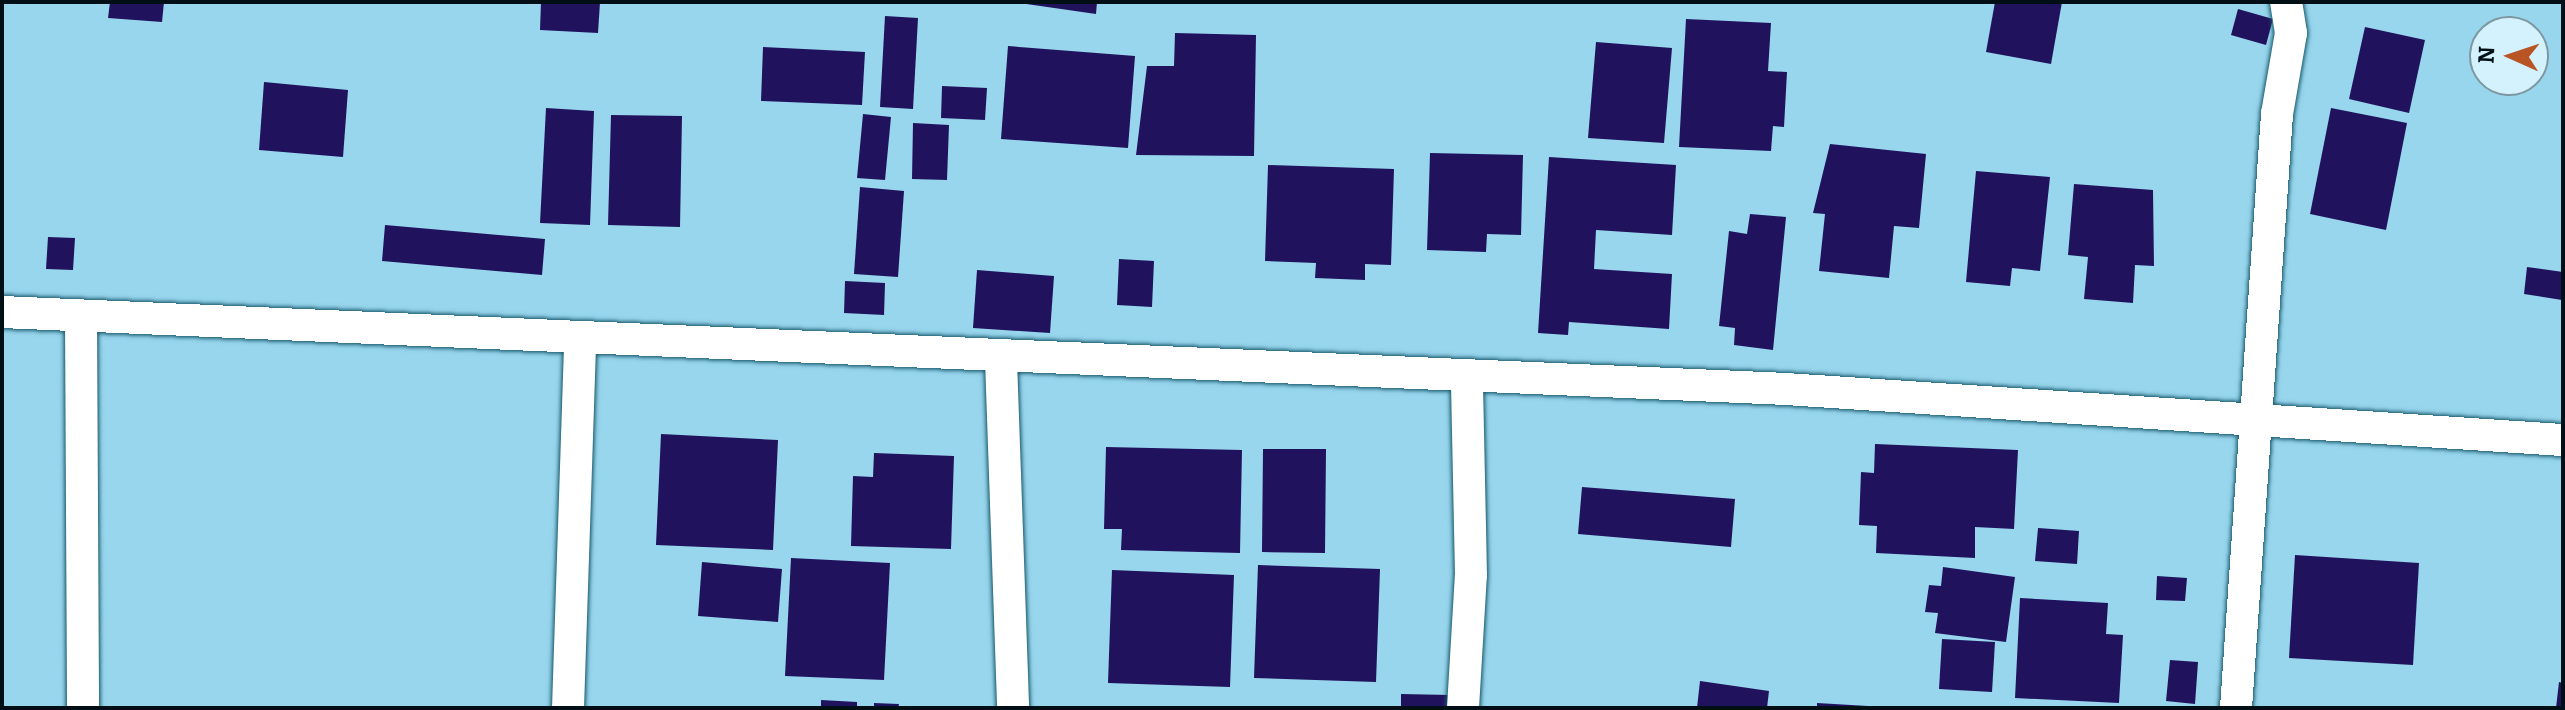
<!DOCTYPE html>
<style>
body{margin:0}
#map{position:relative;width:2565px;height:710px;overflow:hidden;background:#97d6ed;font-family:Bitter,serif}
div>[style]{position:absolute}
.building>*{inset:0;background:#21125e}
.roads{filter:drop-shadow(0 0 2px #16586c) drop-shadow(0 0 2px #16586c)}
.minor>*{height:32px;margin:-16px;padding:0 16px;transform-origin:16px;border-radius:16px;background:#fff}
span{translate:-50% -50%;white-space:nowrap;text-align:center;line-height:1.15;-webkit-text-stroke:8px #d3f2fd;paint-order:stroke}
.frame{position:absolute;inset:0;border:4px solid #000e16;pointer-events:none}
.north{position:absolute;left:2469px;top:16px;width:80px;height:80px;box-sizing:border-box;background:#d3f2fd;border:2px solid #7f97a1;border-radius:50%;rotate:273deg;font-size:22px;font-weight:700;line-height:32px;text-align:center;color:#000e16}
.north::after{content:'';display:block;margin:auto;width:28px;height:36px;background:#b95425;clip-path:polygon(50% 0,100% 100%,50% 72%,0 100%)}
</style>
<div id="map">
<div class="building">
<div style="clip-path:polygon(110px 2px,164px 2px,162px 22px,108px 18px)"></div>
<div style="clip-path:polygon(541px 2px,600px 2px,598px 33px,540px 30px)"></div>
<div style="clip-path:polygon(1012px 2px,1097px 2px,1096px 14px)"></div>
<div style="clip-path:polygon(1995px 2px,2062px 2px,2051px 64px,1986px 52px)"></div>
<div style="clip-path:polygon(2238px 9px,2273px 19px,2266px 45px,2231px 35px)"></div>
<div style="clip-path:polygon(885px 16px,918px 18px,913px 109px,880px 107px)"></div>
<div style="clip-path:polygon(1686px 19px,1771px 23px,1768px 71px,1787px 72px,1784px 127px,1773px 126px,1771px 151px,1679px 147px)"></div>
<div style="clip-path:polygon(2365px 27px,2425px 40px,2409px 113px,2349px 99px)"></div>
<div style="clip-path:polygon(1175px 33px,1256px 35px,1254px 156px,1136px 155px,1147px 66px,1174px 66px)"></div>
<div style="clip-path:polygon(1596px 42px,1672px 48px,1664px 143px,1588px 138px)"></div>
<div style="clip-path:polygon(1008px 46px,1135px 56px,1128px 148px,1001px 139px)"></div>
<div style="clip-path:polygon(763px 47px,865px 52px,862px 105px,761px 101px)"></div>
<div style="clip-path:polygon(264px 82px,348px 90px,343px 157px,259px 150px)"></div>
<div style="clip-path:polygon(942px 86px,987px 88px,985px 120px,941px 118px)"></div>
<div style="clip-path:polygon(546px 108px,594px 111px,590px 225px,540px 223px)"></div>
<div style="clip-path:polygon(2331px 108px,2407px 123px,2386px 230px,2310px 214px)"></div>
<div style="clip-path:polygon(863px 114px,891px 117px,885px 180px,857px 178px)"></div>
<div style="clip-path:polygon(611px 115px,682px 116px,680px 227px,608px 225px)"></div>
<div style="clip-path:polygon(913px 123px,949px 125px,947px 180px,912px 179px)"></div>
<div style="clip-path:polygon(1830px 144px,1926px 154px,1919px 228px,1894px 226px,1889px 278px,1819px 271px,1825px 214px,1813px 213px)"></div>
<div style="clip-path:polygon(1430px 153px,1523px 155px,1521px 235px,1487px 234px,1486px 252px,1427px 250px)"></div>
<div style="clip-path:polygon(1549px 157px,1676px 165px,1672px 235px,1596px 230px,1594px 269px,1672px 274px,1669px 329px,1569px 322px,1568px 335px,1538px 333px)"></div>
<div style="clip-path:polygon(1268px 165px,1394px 169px,1391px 265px,1365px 264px,1365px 280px,1315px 278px,1316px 263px,1265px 261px)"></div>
<div style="clip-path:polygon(1976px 171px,2050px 177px,2040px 271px,2012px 268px,2010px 286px,1966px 282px)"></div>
<div style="clip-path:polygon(2074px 184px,2153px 190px,2154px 266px,2135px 265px,2133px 303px,2084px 299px,2088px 257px,2068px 255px)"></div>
<div style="clip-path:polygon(860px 187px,904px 191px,898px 277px,854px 274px)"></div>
<div style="clip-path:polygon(1750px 214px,1786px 217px,1773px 350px,1734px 345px,1735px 328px,1719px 326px,1729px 231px,1747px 234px)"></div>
<div style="clip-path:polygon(385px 225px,545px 239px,542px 275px,382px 261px)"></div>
<div style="clip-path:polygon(48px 237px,75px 238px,73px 270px,46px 269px)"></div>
<div style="clip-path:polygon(1119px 259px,1154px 261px,1152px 307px,1117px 305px)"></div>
<div style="clip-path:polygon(2527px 267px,2563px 272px,2562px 300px,2524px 294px)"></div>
<div style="clip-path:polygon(977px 270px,1054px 276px,1050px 333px,973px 328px)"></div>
<div style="clip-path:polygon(845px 281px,885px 283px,884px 315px,844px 313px)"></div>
<div style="clip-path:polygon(661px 434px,778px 440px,773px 550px,656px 545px)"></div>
<div style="clip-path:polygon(1875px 444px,2018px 450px,2014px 529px,1975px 527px,1975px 558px,1876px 553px,1877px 526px,1859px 525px,1861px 472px,1874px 473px)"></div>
<div style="clip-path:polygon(1106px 447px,1242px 450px,1240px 553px,1121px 550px,1122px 529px,1104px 529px)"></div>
<div style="clip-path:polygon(1263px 449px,1326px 449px,1325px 553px,1262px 552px)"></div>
<div style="clip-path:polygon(874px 453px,954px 456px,951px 549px,851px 546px,853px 476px,873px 477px)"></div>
<div style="clip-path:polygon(1582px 487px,1735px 499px,1731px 547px,1578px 534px)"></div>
<div style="clip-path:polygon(2038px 528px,2079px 531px,2077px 564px,2035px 561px)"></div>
<div style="clip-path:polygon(2295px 555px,2419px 563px,2413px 665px,2289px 658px)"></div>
<div style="clip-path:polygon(791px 558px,890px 563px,884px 680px,785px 676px)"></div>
<div style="clip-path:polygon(702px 562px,782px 569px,778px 622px,698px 616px)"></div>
<div style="clip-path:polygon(1258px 565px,1380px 569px,1376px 682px,1254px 678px)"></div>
<div style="clip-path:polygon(1943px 567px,2015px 577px,2006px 642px,1935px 633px,1938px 613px,1925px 612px,1929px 585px,1941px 586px)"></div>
<div style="clip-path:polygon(1112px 570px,1234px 575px,1230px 687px,1108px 683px)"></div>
<div style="clip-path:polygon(2157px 576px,2187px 578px,2185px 601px,2156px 600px)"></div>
<div style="clip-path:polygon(2020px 598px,2108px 603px,2106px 634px,2123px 635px,2119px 703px,2015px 698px)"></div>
<div style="clip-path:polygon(1942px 639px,1995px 642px,1992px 692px,1939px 689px)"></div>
<div style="clip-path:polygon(2170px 660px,2198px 662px,2195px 704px,2166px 701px)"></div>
<div style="clip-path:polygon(1700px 681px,1769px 691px,1767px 708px,1697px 708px)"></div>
<div style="clip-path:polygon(2559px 682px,2563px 683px,2563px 708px,2556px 708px)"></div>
<div style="clip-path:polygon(1401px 694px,1450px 695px,1450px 708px,1401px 708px)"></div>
<div style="clip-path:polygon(821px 700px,857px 702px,857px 708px,821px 708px)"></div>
<div style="clip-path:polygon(874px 703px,899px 704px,898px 708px,874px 708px)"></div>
<div style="clip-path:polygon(1817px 703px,1868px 706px,1868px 708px,1817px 708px)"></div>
</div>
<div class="roads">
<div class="minor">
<div style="left:2px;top:312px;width:1786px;rotate:2.47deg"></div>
<div style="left:1786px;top:389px;width:779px;rotate:3.76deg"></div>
<div style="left:81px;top:316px;width:392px;rotate:89.7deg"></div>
<div style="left:1001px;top:360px;width:348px;rotate:88deg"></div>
<div style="left:568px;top:708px;width:369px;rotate:-88.1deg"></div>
<div style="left:1463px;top:708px;width:133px;rotate:-86.6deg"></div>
<div style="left:1471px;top:575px;width:196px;rotate:-91.2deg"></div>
<div style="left:2236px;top:708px;width:595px;rotate:-86.05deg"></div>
<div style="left:2277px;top:114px;width:82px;rotate:-80.2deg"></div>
<div style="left:2291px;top:33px;width:31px;rotate:-99deg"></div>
</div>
</div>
<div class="frame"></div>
<div class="north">N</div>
</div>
